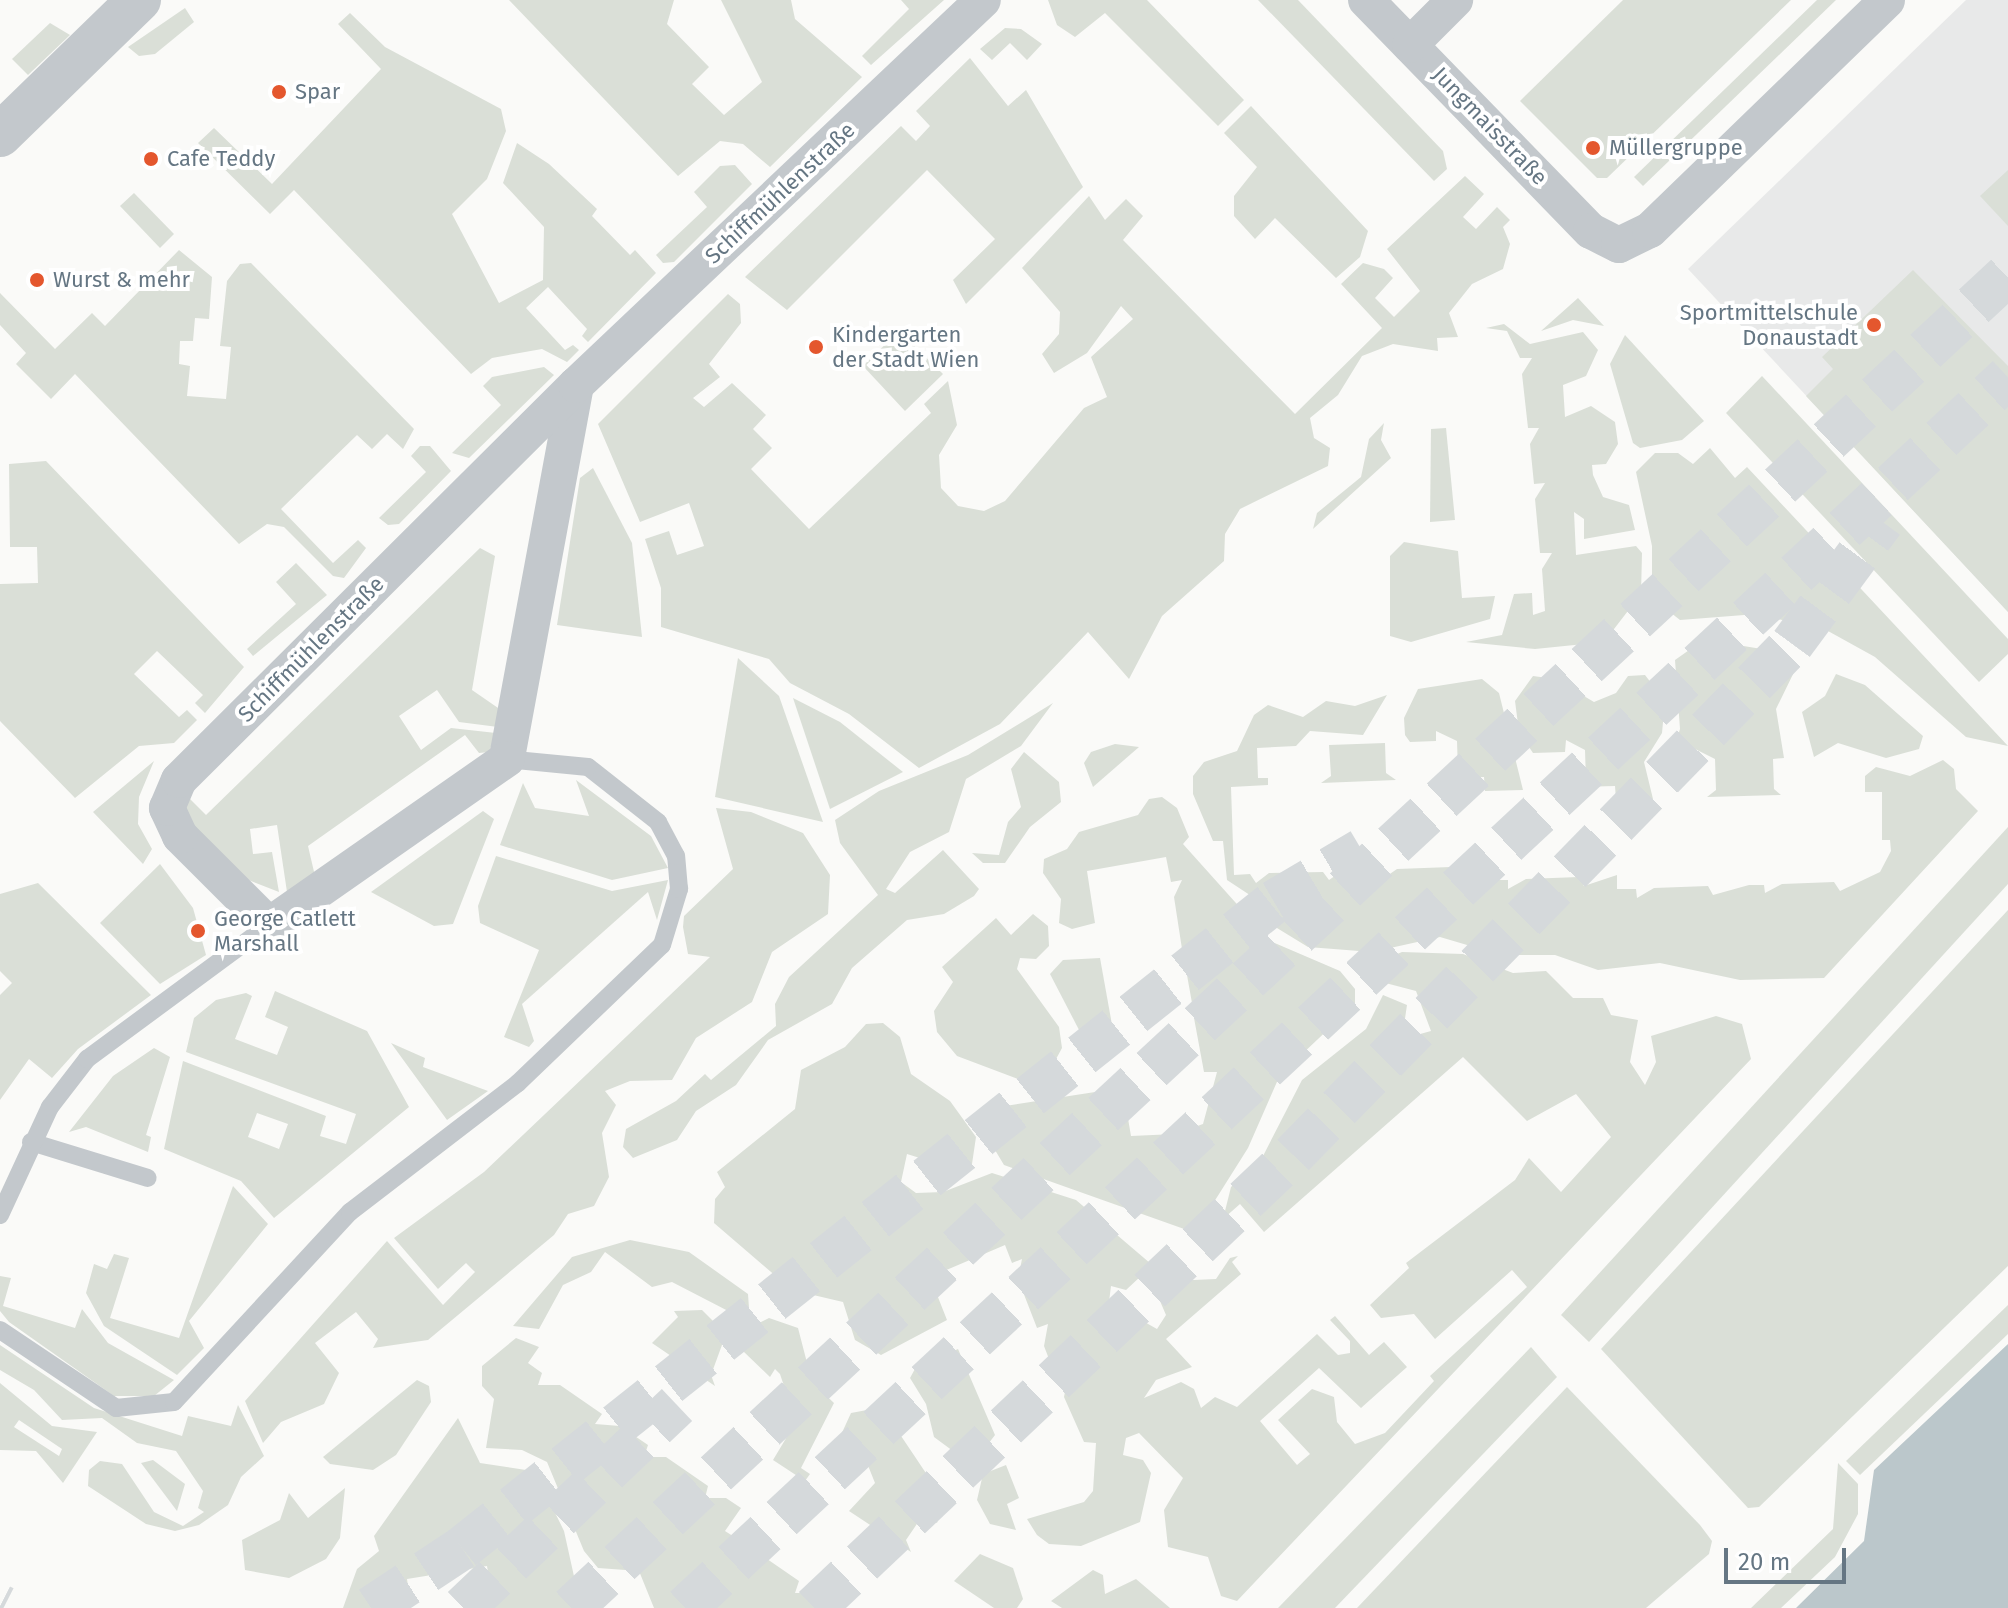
<!DOCTYPE html>
<meta charset="utf-8">
<style>
body{margin:0}
#map{position:relative;width:2008px;height:1608px;overflow:hidden;background:#fafaf8;font-family:"Fira Sans",sans-serif}
div>[style]{position:absolute}
.built>*{inset:0;background:#e8e9e9}
.green>*{inset:0;background:#dadfd7}
.water>*{inset:0;background:#bbc7cb}
.motorway-tunnel>*{height:44px;margin-top:-22px;transform-origin:0;background:repeating-linear-gradient(90deg,#d5d9db 0 44px,transparent 0 66px)}
.service>*{height:18px;margin:-9px;padding:0 9px;transform-origin:9px;border-radius:9px;background:#c3c8cc}
.minor>*{height:36px;margin:-18px;padding:0 18px;transform-origin:18px;border-radius:18px;background:#c3c8cc}
.tertiary>*{height:44px;margin:-22px;padding:0 22px;transform-origin:22px;border-radius:22px;background:#c3c8cc}
.dots>*{width:22px;height:22px;translate:-50% -50%;box-sizing:border-box;border:4px solid #fff;border-radius:50%}
span{translate:-50% -50%;white-space:nowrap;text-align:center;line-height:1.15;-webkit-text-stroke:8px #fff;paint-order:stroke}
.poi-label{font-size:22px;color:#657683}
.left{translate:0 -50%;text-align:left}
.right{translate:-100% -50%;text-align:right}
.street-label{font-size:22px;color:#657683}
.scale{position:absolute;left:1724px;top:1548px;width:122px;height:36px;box-sizing:border-box;border:4px solid #657683;border-top:0;padding-left:10px;font-size:24px;line-height:28px;white-space:nowrap;color:#657683;-webkit-text-stroke:6px #fff;paint-order:stroke}
</style>
<div id="map">
<div class="built">
<div style="clip-path:polygon(1966px 0,2008px 0,2008px 612px,1688px 269px)"></div>
</div>
<div class="green">
<div style="clip-path:polygon(509px 0,674px 0,667px 24px,709px 67px,692px 84px,724px 115px,762px 82px,721px 0,791px 0,795px 19px,862px 77px,770px 167px,743px 144px,720px 141px,678px 176px)"></div>
<div style="clip-path:polygon(901px 0,944px 0,871px 65px,862px 56px,909px 9px)"></div>
<div style="clip-path:polygon(1048px 0,1147px 0,1244px 100px,1218px 126px,1105px 13px,1075px 37px,1057px 25px)"></div>
<div style="clip-path:polygon(1258px 0,1298px 0,1443px 151px,1447px 169px,1434px 181px)"></div>
<div style="clip-path:polygon(1623px 0,1791px 0,1607px 178px,1597px 178px,1520px 101px)"></div>
<div style="clip-path:polygon(1817px 0,1836px 0,1643px 186px,1634px 177px)"></div>
<div style="clip-path:polygon(185px 8px,194px 22px,155px 54px,139px 56px,128px 47px)"></div>
<div style="clip-path:polygon(350px 13px,385px 47px,501px 109px,506px 131px,487px 179px,452px 214px,499px 303px,543px 280px,544px 227px,503px 183px,517px 143px,549px 164px,597px 209px,592px 216px,630px 255px,635px 250px,656px 273px,588px 342px,582px 336px,587px 329px,548px 287px,526px 308px,565px 350px,573px 345px,579px 350px,567px 362px,542px 349px,492px 358px,471px 374px,294px 190px,270px 214px,198px 143px,214px 128px,272px 184px,381px 69px,338px 24px)"></div>
<div style="clip-path:polygon(50px 23px,70px 35px,28px 75px,12px 59px)"></div>
<div style="clip-path:polygon(1005px 28px,1021px 29px,1042px 44px,1027px 60px,1010px 43px,992px 60px,980px 49px)"></div>
<div style="clip-path:polygon(970px 58px,1008px 106px,1026px 90px,1083px 187px,966px 304px,953px 280px,995px 239px,927px 170px,787px 310px,745px 277px,901px 126px,916px 141px,930px 126px,916px 111px)"></div>
<div style="clip-path:polygon(1251px 106px,1368px 231px,1360px 257px,1336px 278px,1275px 218px,1255px 239px,1234px 216px,1234px 196px,1257px 167px,1224px 133px)"></div>
<div style="clip-path:polygon(735px 165px,752px 184px,674px 262px,663px 263px,656px 255px,707px 207px,694px 192px,720px 166px)"></div>
<div style="clip-path:polygon(2008px 170px,2008px 226px,1980px 196px)"></div>
<div style="clip-path:polygon(1465px 176px,1484px 194px,1463px 217px,1476px 229px,1497px 207px,1510px 220px,1503px 227px,1510px 244px,1503px 269px,1472px 284px,1449px 313px,1458px 337px,1437px 338px,1438px 351px,1393px 344px,1362px 356px,1338px 395px,1310px 418px,1314px 438px,1330px 448px,1328px 466px,1240px 509px,1225px 534px,1224px 561px,1162px 616px,1129px 679px,1088px 632px,1000px 724px,919px 768px,849px 714px,790px 683px,769px 659px,661px 627px,661px 588px,645px 539px,669px 531px,677px 555px,704px 546px,689px 503px,640px 522px,598px 424px,728px 294px,740px 304px,741px 323px,709px 364px,720px 377px,693px 398px,704px 407px,732px 383px,766px 415px,753px 429px,772px 448px,751px 469px,809px 529px,931px 413px,924px 404px,948px 381px,957px 425px,939px 455px,941px 488px,958px 506px,984px 511px,1005px 501px,1084px 408px,1107px 397px,1091px 357px,1133px 319px,1121px 306px,1087px 353px,1054px 373px,1042px 354px,1059px 334px,1060px 312px,1022px 268px,1089px 196px,1105px 220px,1126px 199px,1143px 216px,1123px 240px,1295px 414px,1382px 328px,1341px 284px,1363px 263px,1384px 269px,1393px 278px,1375px 298px,1394px 317px,1420px 291px,1387px 249px)"></div>
<div style="clip-path:polygon(134px 193px,174px 234px,160px 248px,120px 206px)"></div>
<div style="clip-path:polygon(179px 250px,212px 277px,209px 319px,195px 318px,193px 341px,180px 341px,179px 364px,190px 366px,187px 396px,226px 399px,231px 347px,220px 346px,227px 281px,240px 264px,251px 263px,414px 429px,403px 449px,387px 434px,372px 449px,357px 435px,281px 509px,333px 563px,358px 540px,366px 548px,344px 578px,333px 576px,284px 527px,267px 524px,239px 544px,75px 374px,51px 399px,16px 364px,26px 353px,0 325px,0 293px,55px 349px,92px 313px,105px 326px)"></div>
<div style="clip-path:polygon(1913px 270px,2008px 366px,2008px 612px,1806px 396px,1833px 369px,1822px 357px)"></div>
<div style="clip-path:polygon(1578px 298px,1604px 326px,1573px 320px,1541px 331px)"></div>
<div style="clip-path:polygon(1504px 324px,1530px 344px,1583px 332px,1598px 350px,1586px 376px,1563px 385px,1565px 417px,1591px 406px,1615px 422px,1618px 444px,1606px 464px,1592px 465px,1593px 475px,1603px 497px,1629px 505px,1635px 530px,1584px 539px,1584px 519px,1574px 512px,1576px 555px,1636px 546px,1642px 553px,1641px 594px,1604px 642px,1535px 649px,1466px 642px,1502px 635px,1514px 594px,1532px 593px,1533px 615px,1545px 611px,1542px 569px,1552px 553px,1540px 553px,1535px 499px,1545px 483px,1534px 484px,1530px 444px,1539px 428px,1528px 428px,1522px 374px,1532px 358px,1520px 358px,1507px 331px,1486px 328px)"></div>
<div style="clip-path:polygon(899px 331px,943px 374px,905px 411px,863px 366px)"></div>
<div style="clip-path:polygon(1625px 335px,1704px 421px,1682px 440px,1640px 448px,1633px 443px,1610px 364px)"></div>
<div style="clip-path:polygon(544px 367px,554px 375px,469px 458px,452px 453px,501px 405px,483px 386px,492px 377px)"></div>
<div style="clip-path:polygon(1762px 376px,2008px 639px,2008px 654px,1979px 682px,1726px 413px)"></div>
<div style="clip-path:polygon(1384px 423px,1381px 440px,1391px 458px,1313px 529px,1317px 513px,1361px 477px,1369px 439px)"></div>
<div style="clip-path:polygon(1446px 428px,1455px 520px,1430px 522px,1431px 429px)"></div>
<div style="clip-path:polygon(420px 446px,430px 446px,451px 471px,399px 524px,388px 525px,379px 518px,426px 472px,411px 456px)"></div>
<div style="clip-path:polygon(1710px 448px,1735px 478px,1747px 467px,2008px 746px,1966px 737px,1875px 657px,1828px 631px,1757px 614px,1680px 620px,1652px 598px,1652px 546px,1636px 472px,1655px 453px,1678px 453px,1693px 464px)"></div>
<div style="clip-path:polygon(46px 461px,244px 667px,205px 713px,195px 703px,203px 695px,157px 651px,134px 674px,179px 717px,187px 710px,197px 720px,174px 743px,139px 746px,75px 798px,0 721px,0 584px,38px 583px,37px 547px,10px 547px,9px 464px)"></div>
<div style="clip-path:polygon(593px 468px,632px 543px,642px 637px,557px 625px,580px 478px)"></div>
<div style="clip-path:polygon(1404px 542px,1458px 551px,1462px 598px,1495px 596px,1490px 619px,1411px 642px,1390px 636px,1390px 556px)"></div>
<div style="clip-path:polygon(480px 548px,495px 556px,472px 690px,501px 710px,498px 727px,459px 722px,437px 690px,399px 716px,421px 750px,451px 728px,496px 733px,489px 752px,479px 753px,465px 735px,308px 846px,315px 876px,287px 892px,277px 825px,250px 829px,253px 854px,272px 852px,279px 892px,241px 877px,182px 815px,184px 793px,206px 815px)"></div>
<div style="clip-path:polygon(296px 563px,327px 595px,253px 656px,247px 649px,296px 604px,276px 582px)"></div>
<div style="clip-path:polygon(1725px 643px,1768px 650px,1797px 666px,1776px 709px,1784px 758px,1773px 759px,1774px 789px,1781px 795px,1707px 797px,1716px 790px,1715px 759px,1695px 749px,1695px 760px,1670px 761px,1680px 729px,1675px 660px,1692px 648px)"></div>
<div style="clip-path:polygon(738px 658px,779px 696px,823px 822px,715px 797px)"></div>
<div style="clip-path:polygon(1836px 674px,1865px 685px,1923px 736px,1919px 749px,1886px 758px,1838px 743px,1814px 757px,1802px 712px,1825px 696px)"></div>
<div style="clip-path:polygon(1645px 675px,1665px 701px,1662px 733px,1644px 762px,1653px 799px,1616px 800px,1615px 786px,1578px 787px,1586px 781px,1585px 750px,1566px 740px,1565px 752px,1533px 753px,1519px 732px,1515px 701px,1533px 676px,1555px 679px,1594px 702px,1616px 693px,1628px 676px)"></div>
<div style="clip-path:polygon(1482px 679px,1499px 693px,1523px 790px,1485px 791px,1484px 777px,1448px 778px,1458px 772px,1457px 741px,1436px 731px,1436px 741px,1410px 742px,1405px 735px,1404px 718px,1418px 689px)"></div>
<div style="clip-path:polygon(1387px 695px,1363px 735px,1310px 731px,1296px 746px,1257px 748px,1258px 778px,1268px 778px,1268px 785px,1231px 787px,1234px 875px,1250px 874px,1256px 883px,1269px 873px,1323px 872px,1329px 880px,1342px 871px,1378px 870px,1384px 878px,1397px 869px,1451px 867px,1456px 875px,1488px 865px,1489px 880px,1508px 880px,1508px 889px,1526px 879px,1579px 877px,1584px 886px,1617px 875px,1617px 889px,1636px 889px,1637px 898px,1654px 888px,1708px 886px,1713px 895px,1749px 885px,1764px 885px,1765px 893px,1782px 884px,1834px 882px,1840px 891px,1880px 872px,1891px 851px,1890px 840px,1882px 840px,1882px 792px,1865px 792px,1865px 776px,1876px 767px,1910px 776px,1943px 760px,1954px 769px,1956px 789px,1978px 811px,1824px 978px,1740px 980px,1660px 963px,1598px 970px,1555px 955px,1501px 955px,1440px 937px,1372px 952px,1308px 947px,1262px 919px,1271px 909px,1227px 880px,1223px 841px,1213px 841px,1193px 794px,1193px 776px,1204px 762px,1237px 751px,1254px 715px,1268px 705px,1303px 717px,1326px 701px,1355px 706px)"></div>
<div style="clip-path:polygon(793px 698px,840px 722px,903px 772px,830px 809px)"></div>
<div style="clip-path:polygon(1053px 703px,1021px 746px,966px 779px,949px 832px,910px 852px,886px 889px,895px 893px,943px 850px,979px 889px,974px 896px,944px 914px,907px 920px,852px 968px,832px 1004px,768px 1040px,736px 1085px,696px 1111px,677px 1140px,633px 1158px,623px 1147px,626px 1129px,676px 1101px,705px 1074px,711px 1080px,776px 1026px,775px 1004px,789px 977px,878px 895px,840px 843px,835px 820px,879px 791px,968px 755px)"></div>
<div style="clip-path:polygon(1385px 743px,1386px 773px,1396px 780px,1321px 783px,1331px 776px,1329px 745px)"></div>
<div style="clip-path:polygon(1115px 744px,1139px 747px,1093px 787px,1084px 763px,1091px 752px)"></div>
<div style="clip-path:polygon(1024px 752px,1059px 782px,1061px 802px,1030px 827px,1005px 863px,983px 863px,972px 853px,999px 855px,1008px 822px,1021px 807px,1011px 769px)"></div>
<div style="clip-path:polygon(154px 761px,139px 797px,138px 824px,152px 849px,143px 864px,93px 812px)"></div>
<div style="clip-path:polygon(576px 780px,651px 836px,668px 868px,612px 880px,500px 845px,523px 783px,535px 808px,589px 816px)"></div>
<div style="clip-path:polygon(1162px 797px,1177px 808px,1189px 837px,1183px 844px,1270px 941px,1340px 971px,1355px 989px,1355px 1004px,1280px 1075px,1248px 1148px,1202px 1221px,1187px 1230px,1004px 1165px,983px 1130px,986px 1109px,1108px 1090px,1109px 1097px,1124px 1095px,1131px 1136px,1175px 1134px,1203px 1124px,1217px 1072px,1204px 1072px,1194px 1018px,1205px 1003px,1192px 1003px,1185px 964px,1195px 948px,1182px 949px,1174px 897px,1182px 880px,1171px 882px,1166px 857px,1087px 871px,1095px 923px,1072px 929px,1059px 923px,1061px 899px,1043px 873px,1044px 859px,1067px 849px,1079px 832px,1138px 815px,1149px 799px)"></div>
<div style="clip-path:polygon(716px 808px,751px 812px,803px 833px,830px 875px,828px 914px,772px 952px,752px 1002px,696px 1038px,672px 1080px,630px 1081px,605px 1091px,616px 1105px,602px 1133px,609px 1177px,594px 1206px,568px 1214px,554px 1235px,428px 1340px,373px 1348px,378px 1339px,356px 1312px,315px 1343px,339px 1373px,324px 1404px,281px 1422px,263px 1443px,245px 1401px,387px 1241px,443px 1305px,475px 1272px,466px 1263px,438px 1289px,394px 1238px,484px 1172px,710px 957px,688px 954px,683px 927px,684px 916px,733px 869px)"></div>
<div style="clip-path:polygon(483px 811px,494px 819px,453px 924px,434px 926px,371px 892px)"></div>
<div style="clip-path:polygon(2008px 827px,2008px 884px,1589px 1342px,1561px 1315px)"></div>
<div style="clip-path:polygon(496px 856px,612px 891px,668px 880px,657px 920px,648px 892px,522px 1004px,534px 1041px,529px 1047px,504px 1037px,539px 950px,480px 923px,478px 906px)"></div>
<div style="clip-path:polygon(160px 864px,193px 908px,206px 955px,160px 984px,100px 923px)"></div>
<div style="clip-path:polygon(38px 883px,151px 995px,78px 1049px,52px 1078px,29px 1059px,0 1100px,0 995px,12px 983px,0 971px,0 894px)"></div>
<div style="clip-path:polygon(2008px 910px,2008px 1266px,1759px 1507px,1748px 1508px,1601px 1349px)"></div>
<div style="clip-path:polygon(1033px 914px,1048px 926px,1049px 946px,1036px 959px,1020px 958px,1017px 969px,1059px 1027px,1062px 1048px,1049px 1072px,1023px 1081px,957px 1056px,937px 1032px,934px 1011px,953px 982px,942px 967px,996px 918px,1011px 935px)"></div>
<div style="clip-path:polygon(evenodd,1402px 952px,1463px 954px,1513px 973px,1546px 971px,1573px 998px,1603px 998px,1611px 1015px,1638px 1020px,1630px 1062px,1645px 1085px,1656px 1062px,1651px 1036px,1716px 1016px,1742px 1024px,1751px 1059px,1237px 1601px,1221px 1596px,1208px 1557px,1168px 1547px,1164px 1510px,1183px 1478px,1139px 1433px,1126px 1438px,1123px 1455px,1143px 1460px,1151px 1473px,1140px 1522px,1081px 1546px,1049px 1544px,1037px 1535px,1027px 1519px,1084px 1502px,1093px 1491px,1096px 1443px,1084px 1442px,1064px 1397px,1068px 1375px,1057px 1380px,1044px 1346px,1048px 1324px,1037px 1328px,1018px 1279px,1022px 1259px,1012px 1263px,1005px 1245px,930px 1277px,947px 1320px,881px 1355px,855px 1340px,843px 1302px,792px 1290px,714px 1223px,715px 1199px,725px 1187px,717px 1172px,795px 1109px,801px 1070px,845px 1047px,866px 1024px,883px 1023px,900px 1037px,911px 1074px,950px 1101px,976px 1137px,972px 1164px,952px 1168px,907px 1154px,901px 1182px,916px 1193px,943px 1192px,992px 1173px,1076px 1200px,1171px 1281px,1216px 1279px,1230px 1258px,1238px 1256px,1232px 1262px,1241px 1274px,1166px 1339px,1192px 1367px,1156px 1380px,1144px 1398px,1181px 1382px,1194px 1389px,1201px 1408px,1215px 1397px,1237px 1407px,1317px 1334px,1338px 1355px,1350px 1353px,1350px 1341px,1330px 1320px,1335px 1316px,1369px 1355px,1384px 1342px,1407px 1367px,1361px 1408px,1319px 1368px,1260px 1421px,1297px 1465px,1310px 1454px,1278px 1420px,1312px 1389px,1334px 1397px,1337px 1422px,1355px 1444px,1385px 1433px,1434px 1381px,1430px 1376px,1527px 1287px,1512px 1270px,1435px 1339px,1414px 1314px,1381px 1318px,1370px 1305px,1409px 1268px,1406px 1263px,1515px 1180px,1529px 1158px,1561px 1192px,1611px 1137px,1576px 1094px,1527px 1121px,1463px 1057px,1264px 1232px,1240px 1204px,1223px 1219px,1231px 1187px,1263px 1156px,1302px 1080px,1366px 1029px,1383px 995px,1407px 1005px,1402px 1039px,1431px 1031px,1416px 991px,1374px 980px,1380px 961px,1402px 952px,1141px 1276px,1151px 1280px,1166px 1315px,1157px 1329px,1109px 1302px,1111px 1286px,1126px 1290px,1141px 1276px)"></div>
<div style="clip-path:polygon(1100px 958px,1116px 1047px,1091px 1053px,1050px 974px,1063px 960px)"></div>
<div style="clip-path:polygon(evenodd,275px 991px,367px 1031px,409px 1107px,274px 1218px,241px 1181px,164px 1149px,183px 1061px,326px 1116px,320px 1136px,346px 1144px,356px 1114px,186px 1052px,194px 1018px,216px 1000px,246px 993px,252px 996px,235px 1039px,277px 1055px,288px 1027px,265px 1017px,275px 991px,257px 1113px,288px 1124px,279px 1149px,248px 1137px,257px 1113px)"></div>
<div style="clip-path:polygon(391px 1043px,425px 1058px,423px 1067px,488px 1091px,447px 1120px)"></div>
<div style="clip-path:polygon(154px 1048px,170px 1057px,146px 1135px,151px 1137px,148px 1152px,86px 1127px,69px 1132px,113px 1076px)"></div>
<div style="clip-path:polygon(233px 1186px,268px 1224px,189px 1321px,204px 1348px,177px 1375px,104px 1326px,86px 1293px,94px 1264px,107px 1269px,114px 1254px,129px 1258px,110px 1318px,179px 1338px)"></div>
<div style="clip-path:polygon(630px 1240px,689px 1252px,748px 1294px,749px 1308px,732px 1313px,672px 1282px,652px 1287px,605px 1252px,591px 1272px,563px 1285px,539px 1329px,513px 1326px,572px 1257px)"></div>
<div style="clip-path:polygon(0 1276px,11px 1278px,3px 1306px,75px 1328px,82px 1309px,108px 1343px,174px 1380px,154px 1396px,114px 1396px,9px 1322px,0 1311px)"></div>
<div style="clip-path:polygon(2008px 1305px,2008px 1334px,1860px 1475px,1846px 1461px)"></div>
<div style="clip-path:polygon(702px 1310px,726px 1334px,711px 1375px,715px 1386px,652px 1343px,678px 1317px,674px 1311px)"></div>
<div style="clip-path:polygon(769px 1318px,798px 1328px,812px 1382px,834px 1403px,801px 1468px,810px 1474px,805px 1481px,773px 1460px,788px 1435px,759px 1415px,785px 1389px,780px 1374px,775px 1369px,770px 1377px,744px 1352px,747px 1329px)"></div>
<div style="clip-path:polygon(516px 1338px,539px 1347px,528px 1363px,542px 1373px,538px 1385px,560px 1385px,602px 1414px,595px 1424px,620px 1426px,648px 1445px,644px 1457px,666px 1457px,708px 1486px,705px 1498px,726px 1498px,741px 1508px,725px 1531px,739px 1540px,733px 1550px,757px 1552px,799px 1581px,795px 1593px,817px 1593px,840px 1608px,654px 1608px,639px 1571px,598px 1568px,584px 1551px,547px 1462px,522px 1450px,486px 1448px,494px 1399px,482px 1386px,482px 1366px)"></div>
<div style="clip-path:polygon(0 1345px,94px 1408px,182px 1436px,188px 1416px,231px 1426px,238px 1405px,264px 1456px,241px 1477px,228px 1505px,199px 1525px,175px 1531px,146px 1524px,88px 1486px,89px 1470px,100px 1461px,122px 1464px,154px 1512px,183px 1526px,204px 1512px,198px 1508px,203px 1491px,176px 1451px,137px 1443px,102px 1418px,62px 1420px,34px 1390px,0 1370px)"></div>
<div style="clip-path:polygon(1531px 1347px,1557px 1377px,1335px 1608px,1278px 1608px)"></div>
<div style="clip-path:polygon(958px 1349px,995px 1435px,979px 1456px,957px 1454px,934px 1437px,926px 1404px,910px 1378px,916px 1367px)"></div>
<div style="clip-path:polygon(417px 1380px,429px 1386px,431px 1402px,396px 1455px,373px 1470px,330px 1464px,323px 1457px)"></div>
<div style="clip-path:polygon(evenodd,0 1383px,52px 1426px,97px 1432px,63px 1483px,36px 1451px,0 1450px,0 1383px,19px 1420px,62px 1449px,59px 1456px,14px 1427px,19px 1420px)"></div>
<div style="clip-path:polygon(1567px 1387px,1700px 1525px,1712px 1541px,1709px 1554px,1646px 1608px,1357px 1608px)"></div>
<div style="clip-path:polygon(867px 1410px,893px 1424px,944px 1500px,937px 1523px,923px 1515px,906px 1540px,911px 1552px,849px 1511px,875px 1483px,867px 1463px,860px 1472px,838px 1457px,840px 1437px,851px 1413px)"></div>
<div style="clip-path:polygon(458px 1418px,480px 1463px,526px 1470px,540px 1482px,564px 1531px,581px 1608px,494px 1608px,503px 1590px,491px 1591px,487px 1566px,407px 1579px,411px 1608px,343px 1608px,357px 1569px,379px 1551px,374px 1536px)"></div>
<div style="clip-path:polygon(153px 1460px,185px 1484px,177px 1511px,141px 1463px)"></div>
<div style="clip-path:polygon(1838px 1463px,1858px 1484px,1858px 1514px,1835px 1557px,1781px 1608px,1751px 1608px,1833px 1529px)"></div>
<div style="clip-path:polygon(1006px 1465px,1019px 1498px,1007px 1504px,1016px 1530px,990px 1524px,977px 1500px,983px 1474px)"></div>
<div style="clip-path:polygon(345px 1488px,340px 1538px,326px 1559px,289px 1578px,245px 1570px,242px 1540px,280px 1520px,289px 1493px,308px 1518px)"></div>
<div style="clip-path:polygon(980px 1554px,1013px 1568px,1023px 1599px,1017px 1608px,994px 1608px,954px 1581px)"></div>
<div style="clip-path:polygon(1093px 1570px,1103px 1575px,1105px 1594px,1136px 1579px,1170px 1608px,1062px 1608px,1051px 1601px)"></div>
</div>
<div class="water">
<div style="clip-path:polygon(2008px 1344px,2008px 1608px,1796px 1608px,1864px 1541px,1874px 1470px)"></div>
</div>
<div class="motorway-tunnel">
<div style="left:0;top:1606px;width:4px;rotate:27deg"></div>
<div style="left:371px;top:1608px;width:109px;rotate:-33.4deg"></div>
<div style="left:462px;top:1548px;width:1038px;rotate:-38.5deg"></div>
<div style="left:1274px;top:902px;width:102px;rotate:-30.6deg"></div>
<div style="left:463px;top:1608px;width:295px;rotate:-43.5deg"></div>
<div style="left:571px;top:1608px;width:1961px;rotate:-42.87deg"></div>
<div style="left:685px;top:1608px;width:1807px;rotate:-42.94deg"></div>
<div style="left:814px;top:1608px;width:659px;rotate:-43.4deg"></div>
<div style="left:1293px;top:1155px;width:714px;rotate:-45.68deg"></div>
<div style="left:1792px;top:644px;width:152px;rotate:-53.6deg"></div>
</div>
<div class="service">
<div style="left:31px;top:1142px;width:122px;rotate:17.1deg"></div>
<div style="left:0;top:1215px;width:119px;rotate:-65.2deg"></div>
<div style="left:50px;top:1107px;width:61px;rotate:-52.4deg"></div>
<div style="left:87px;top:1059px;width:226px;rotate:-36.4deg"></div>
<div style="left:0;top:1330px;width:140px;rotate:33.9deg"></div>
<div style="left:116px;top:1408px;width:58px;rotate:-5.9deg"></div>
<div style="left:174px;top:1402px;width:259px;rotate:-47.2deg"></div>
<div style="left:350px;top:1212px;width:212px;rotate:-37.5deg"></div>
<div style="left:518px;top:1083px;width:199px;rotate:-43.8deg"></div>
<div style="left:662px;top:945px;width:59px;rotate:-73.1deg"></div>
<div style="left:679px;top:889px;width:33px;rotate:-95deg"></div>
<div style="left:676px;top:856px;width:38px;rotate:-118deg"></div>
<div style="left:658px;top:822px;width:89px;rotate:-141.8deg"></div>
<div style="left:588px;top:767px;width:81px;rotate:-174.4deg"></div>
</div>
<div class="minor">
<div style="left:1366px;top:0;width:322px;rotate:45.8deg"></div>
<div style="left:1591px;top:231px;width:31px;rotate:27deg"></div>
<div style="left:1619px;top:245px;width:34px;rotate:-26deg"></div>
<div style="left:1650px;top:230px;width:330px;rotate:-44.1deg"></div>
<div style="left:1410px;top:45px;width:64px;rotate:-45deg"></div>
<div style="left:576px;top:385px;width:380px;rotate:100.5deg"></div>
<div style="left:507px;top:759px;width:290px;rotate:145.1deg"></div>
<div style="left:269px;top:925px;width:126px;rotate:-135deg"></div>
<div style="left:180px;top:836px;width:31px;rotate:-115deg"></div>
<div style="left:167px;top:808px;width:30px;rotate:-67deg"></div>
<div style="left:179px;top:780px;width:560px;rotate:-44.86deg"></div>
<div style="left:576px;top:385px;width:560px;rotate:-43.41deg"></div>
</div>
<div class="tertiary">
<div style="left:0;top:135px;width:194px;rotate:-44.2deg"></div>
</div>
<div class="dots">
<div style="left:279px;top:92px;background:#e4572e"></div>
<div style="left:1593px;top:148px;background:#e4572e"></div>
<div style="left:151px;top:159px;background:#e4572e"></div>
<div style="left:37px;top:280px;background:#e4572e"></div>
<div style="left:1874px;top:325px;background:#e4572e"></div>
<div style="left:816px;top:347px;background:#e4572e"></div>
<div style="left:198px;top:931px;background:#e4572e"></div>
</div>
<div class="poi-label">
<span class="left" style="left:295px;top:92px">Spar</span>
<span class="left" style="left:1609px;top:148px">Müllergruppe</span>
<span class="left" style="left:167px;top:159px">Cafe Teddy</span>
<span class="left" style="left:53px;top:280px">Wurst &amp; mehr</span>
<span class="right" style="left:1858px;top:325px">Sportmittelschule<br>Donaustadt</span>
<span class="left" style="left:832px;top:347px">Kindergarten<br>der Stadt Wien</span>
<span class="left" style="left:214px;top:931px">George Catlett<br>Marshall</span>
</div>
<div class="street-label">
<span style="left:1490px;top:126px;rotate:46deg">Jungmaisstraße</span>
<span style="left:780px;top:193px;rotate:-43deg">Schiffmühlenstraße</span>
<span style="left:311px;top:649px;rotate:-45deg">Schiffmühlenstraße</span>
</div>
<div class="scale">20 m</div>
</div>
